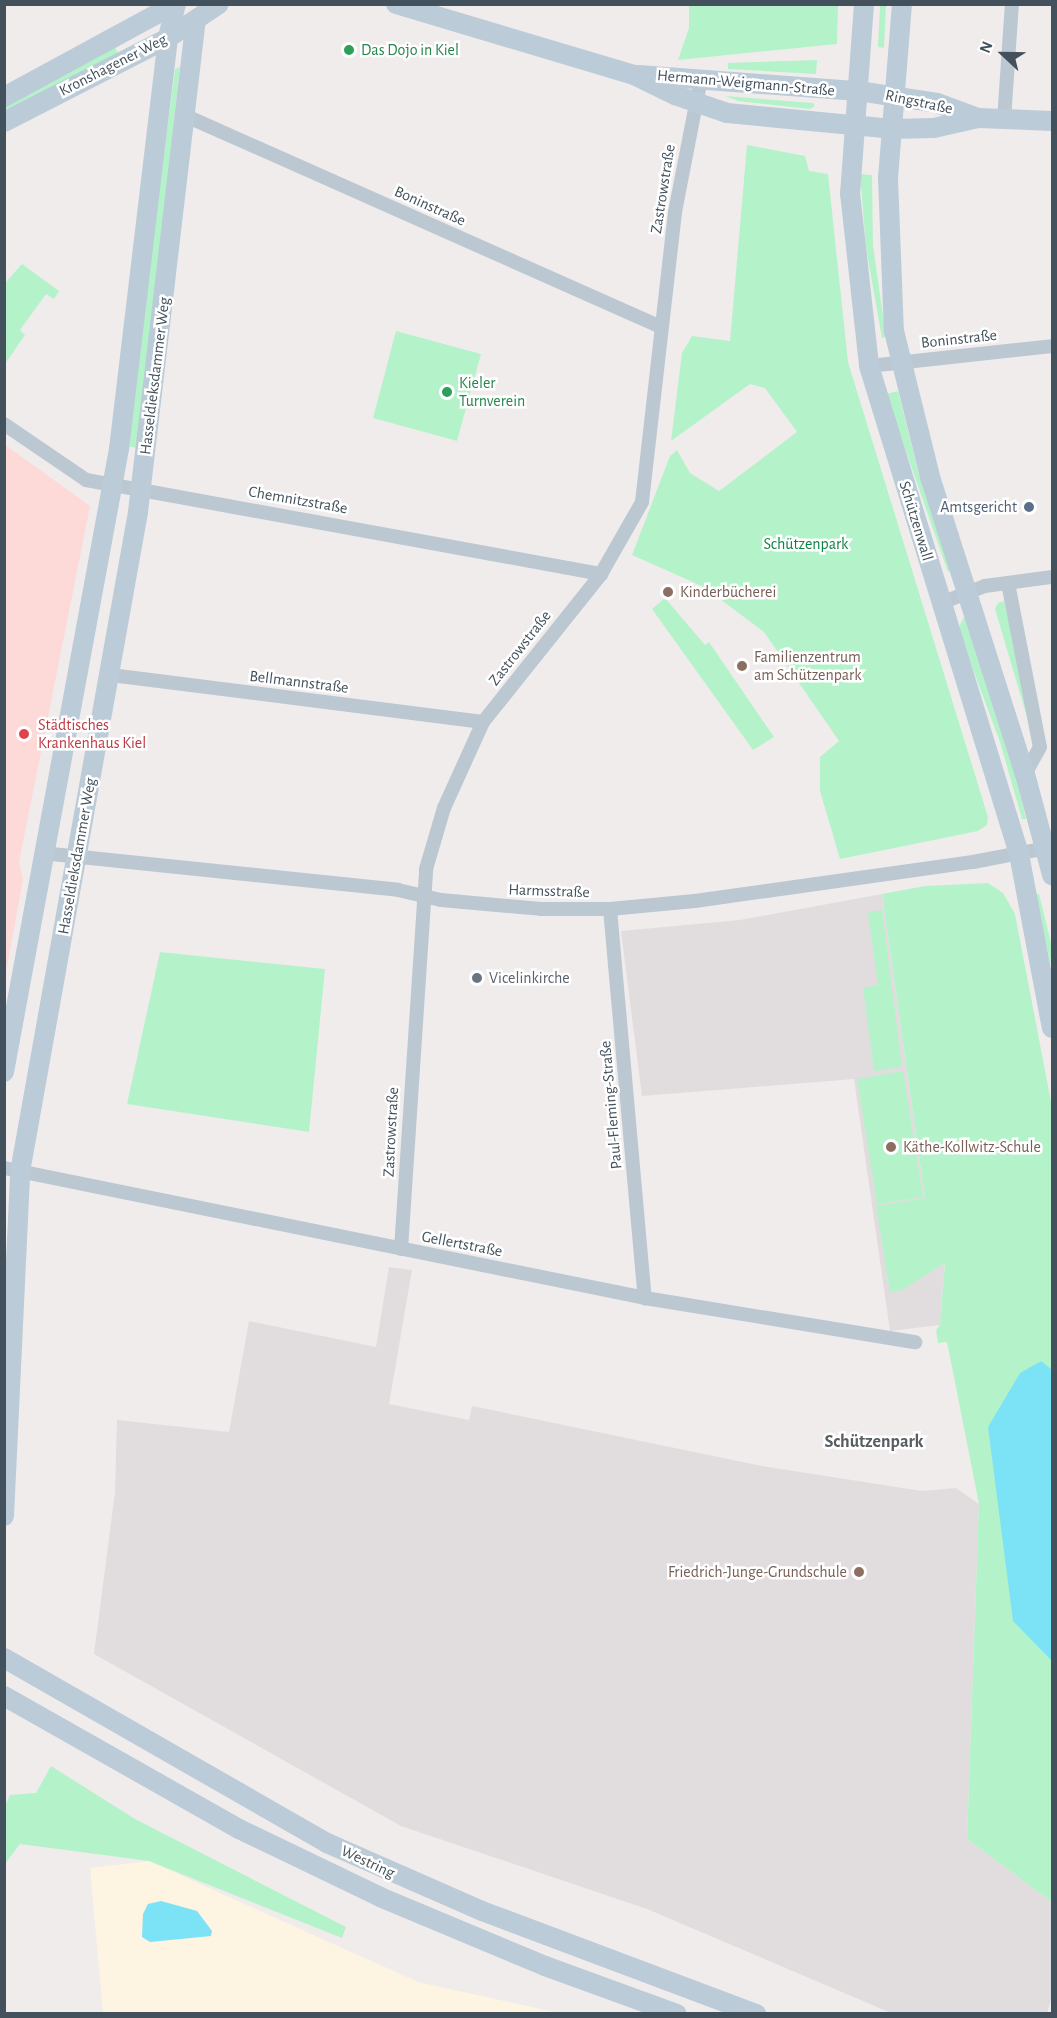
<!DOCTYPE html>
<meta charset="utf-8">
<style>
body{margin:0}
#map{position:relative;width:1057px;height:2018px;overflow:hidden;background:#f0ecec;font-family:"Alegreya Sans",sans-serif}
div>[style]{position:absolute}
.commercial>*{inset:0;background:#fef4e2}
.education>*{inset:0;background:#e1ddde}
.medical>*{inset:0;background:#fdd9d8}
.green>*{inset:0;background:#b4f3ca}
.water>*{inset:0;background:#7ce2f5}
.street>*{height:14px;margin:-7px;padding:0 7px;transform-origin:7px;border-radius:7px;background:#bbc8d1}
.secondary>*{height:20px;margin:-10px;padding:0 10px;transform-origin:10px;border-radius:10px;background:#bccbd8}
.dots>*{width:16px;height:16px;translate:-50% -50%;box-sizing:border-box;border:3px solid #fff;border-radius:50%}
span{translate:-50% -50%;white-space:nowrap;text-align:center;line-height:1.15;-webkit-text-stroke:5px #fff;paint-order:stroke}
.leisure-label{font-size:16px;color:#27864d}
.left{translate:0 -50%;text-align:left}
.street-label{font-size:16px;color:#43515c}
.service-label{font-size:16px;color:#4e5e75}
.right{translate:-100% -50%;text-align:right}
.park-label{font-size:16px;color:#0c8442}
.education-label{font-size:16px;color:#785e54}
.health-label{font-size:16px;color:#be3a42}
.worship-label{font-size:16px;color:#5b616d}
.neighbourhood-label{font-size:18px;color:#585d62;font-weight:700}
.frame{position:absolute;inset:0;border:6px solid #43515c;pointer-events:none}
.north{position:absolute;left:973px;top:24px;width:60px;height:60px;-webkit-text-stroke:4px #fff;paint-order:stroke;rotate:292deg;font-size:16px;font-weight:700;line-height:24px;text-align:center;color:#43515c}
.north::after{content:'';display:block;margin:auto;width:21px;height:27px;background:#43515c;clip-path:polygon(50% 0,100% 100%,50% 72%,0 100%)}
</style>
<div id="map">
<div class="commercial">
<div style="clip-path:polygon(149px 1861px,418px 1982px,559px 2013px,103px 2013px,90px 1868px)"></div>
</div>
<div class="education">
<div style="clip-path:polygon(882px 894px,925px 1198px,945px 1262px,940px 1325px,890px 1331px,854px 1079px,642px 1096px,621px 931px,740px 920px)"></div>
<div style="clip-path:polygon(389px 1267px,412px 1270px,389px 1404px,469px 1420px,472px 1406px,762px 1466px,922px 1491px,956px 1488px,979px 1504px,967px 1839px,1052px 1902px,1052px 1996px,1047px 2013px,891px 2013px,647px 1909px,401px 1826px,94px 1654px,115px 1492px,117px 1420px,229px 1432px,249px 1321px,376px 1347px)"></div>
</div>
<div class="medical">
<div style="clip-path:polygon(5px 445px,90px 506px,19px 862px,23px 879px,5px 978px)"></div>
</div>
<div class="green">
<div style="clip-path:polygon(689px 5px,838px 5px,837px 44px,678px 60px,689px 28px)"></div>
<div style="clip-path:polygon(880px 5px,886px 5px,884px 48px,878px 47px)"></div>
<div style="clip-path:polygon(115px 47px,118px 53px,5px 113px,5px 105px)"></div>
<div style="clip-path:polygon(817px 60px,816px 74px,728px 69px,728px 63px)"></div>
<div style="clip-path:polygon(180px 67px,138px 448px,126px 446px,175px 69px)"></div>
<div style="clip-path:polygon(725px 96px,813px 103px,815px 106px,810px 109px,738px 101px)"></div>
<div style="clip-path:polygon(747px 145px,805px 156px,809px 171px,828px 174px,848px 362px,988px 817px,987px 825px,978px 831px,840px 859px,820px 791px,820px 757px,839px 741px,764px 632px,704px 587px,632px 555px,670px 456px,677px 450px,690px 473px,719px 491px,797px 432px,765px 388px,750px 384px,671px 441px,682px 353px,692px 336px,730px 341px)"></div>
<div style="clip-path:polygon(860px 174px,872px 175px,873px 245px,886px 337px,882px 338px,866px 248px)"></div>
<div style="clip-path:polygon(22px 264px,59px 291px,54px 299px,46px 294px,20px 330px,25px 335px,5px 364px,5px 283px)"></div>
<div style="clip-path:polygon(396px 331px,481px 354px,457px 441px,373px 418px)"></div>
<div style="clip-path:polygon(898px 391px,917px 467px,950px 570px,948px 572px,886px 394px)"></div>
<div style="clip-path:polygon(665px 598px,705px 645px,709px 642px,774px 737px,753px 750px,652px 609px)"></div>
<div style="clip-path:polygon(1004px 601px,1020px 669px,1032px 734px,995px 609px,998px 603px)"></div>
<div style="clip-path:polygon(966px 613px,1011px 755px,1026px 819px,1022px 819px,1000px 742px,958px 629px)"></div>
<div style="clip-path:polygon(988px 883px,1003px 893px,1015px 914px,1052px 1107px,1052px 1902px,967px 1839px,979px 1504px,947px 1342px,938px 1343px,936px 1330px,940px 1325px,945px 1263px,902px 1290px,890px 1292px,876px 1206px,925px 1198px,882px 894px,925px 886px)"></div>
<div style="clip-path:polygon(1039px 894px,1052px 947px,1052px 970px,1035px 895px)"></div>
<div style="clip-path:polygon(882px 910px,902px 1067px,874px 1071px,863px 988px,878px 985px,868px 912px)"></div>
<div style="clip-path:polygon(160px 952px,325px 969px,309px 1132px,127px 1104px)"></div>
<div style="clip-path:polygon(903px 1071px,923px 1197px,877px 1204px,857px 1079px)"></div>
<div style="clip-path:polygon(51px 1766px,135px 1819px,346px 1927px,342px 1938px,149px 1861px,20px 1844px,5px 1864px,5px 1806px,10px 1795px,36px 1793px)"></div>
</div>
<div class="water">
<div style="clip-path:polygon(1041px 1361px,1052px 1370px,1052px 1661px,1013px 1621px,988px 1427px,1020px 1373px)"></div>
<div style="clip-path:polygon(161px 1901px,197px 1911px,212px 1931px,211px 1936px,150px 1942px,142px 1937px,143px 1914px,148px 1904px)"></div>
</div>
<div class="street">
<div style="left:186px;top:116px;width:520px;rotate:23.95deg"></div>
<div style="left:1004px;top:120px;width:116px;rotate:-86.1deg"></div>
<div style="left:869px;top:366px;width:184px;rotate:-6.2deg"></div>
<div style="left:4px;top:424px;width:99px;rotate:34.3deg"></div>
<div style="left:86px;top:480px;width:524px;rotate:10.34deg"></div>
<div style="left:1008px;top:583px;width:167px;rotate:79deg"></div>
<div style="left:1040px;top:747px;width:31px;rotate:119deg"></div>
<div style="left:941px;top:603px;width:47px;rotate:-21.1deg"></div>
<div style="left:985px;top:586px;width:68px;rotate:-7.7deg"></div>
<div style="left:111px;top:675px;width:375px;rotate:7.2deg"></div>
<div style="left:42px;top:853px;width:358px;rotate:5.9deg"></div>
<div style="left:398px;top:890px;width:44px;rotate:13.1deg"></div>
<div style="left:441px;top:900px;width:100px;rotate:5.1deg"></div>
<div style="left:541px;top:909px;width:69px"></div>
<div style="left:610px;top:909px;width:85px;rotate:-5.4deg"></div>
<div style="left:695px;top:901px;width:281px;rotate:-8deg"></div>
<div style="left:973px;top:862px;width:80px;rotate:-10.8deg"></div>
<div style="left:610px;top:909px;width:391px;rotate:84.9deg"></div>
<div style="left:4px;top:1168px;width:654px;rotate:11.46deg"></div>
<div style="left:645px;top:1298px;width:274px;rotate:9.3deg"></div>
<div style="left:401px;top:1249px;width:381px;rotate:-86.2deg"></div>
<div style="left:426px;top:869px;width:64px;rotate:-73.6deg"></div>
<div style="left:444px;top:808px;width:94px;rotate:-65.6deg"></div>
<div style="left:483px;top:722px;width:189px;rotate:-51.4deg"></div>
<div style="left:601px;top:574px;width:83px;rotate:-60.3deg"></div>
<div style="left:642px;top:502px;width:292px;rotate:-83.5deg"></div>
<div style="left:675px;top:212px;width:136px;rotate:-79deg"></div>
</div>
<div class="secondary">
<div style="left:396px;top:4px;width:248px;rotate:16.6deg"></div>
<div style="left:634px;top:75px;width:46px;rotate:26deg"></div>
<div style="left:675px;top:95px;width:55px;rotate:19.1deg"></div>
<div style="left:727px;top:113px;width:166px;rotate:5.5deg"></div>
<div style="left:892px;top:129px;width:42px;rotate:-1.4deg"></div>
<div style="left:934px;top:128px;width:45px;rotate:-12.8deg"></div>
<div style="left:864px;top:4px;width:190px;rotate:94.2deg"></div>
<div style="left:850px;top:193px;width:174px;rotate:83.7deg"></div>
<div style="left:869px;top:366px;width:511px;rotate:72.91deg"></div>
<div style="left:1019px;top:854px;width:177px;rotate:79.3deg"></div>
<div style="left:902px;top:4px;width:175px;rotate:94.6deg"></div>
<div style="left:888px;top:178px;width:153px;rotate:87.8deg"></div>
<div style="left:894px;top:331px;width:154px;rotate:76.1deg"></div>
<div style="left:931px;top:480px;width:309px;rotate:72.3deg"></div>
<div style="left:1025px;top:774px;width:105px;rotate:75deg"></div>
<div style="left:639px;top:75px;width:220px;rotate:4.2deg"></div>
<div style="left:858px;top:91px;width:80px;rotate:8.6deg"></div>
<div style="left:937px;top:103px;width:44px;rotate:20.1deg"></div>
<div style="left:978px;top:118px;width:74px;rotate:2.3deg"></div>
<div style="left:4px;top:97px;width:195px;rotate:-28.5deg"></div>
<div style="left:4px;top:122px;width:184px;rotate:-27.1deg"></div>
<div style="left:168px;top:38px;width:61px;rotate:-33.7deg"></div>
<div style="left:4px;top:1072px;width:634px;rotate:-79.54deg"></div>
<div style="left:119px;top:449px;width:414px;rotate:-83.2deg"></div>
<div style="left:168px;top:38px;width:35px;rotate:-77deg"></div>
<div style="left:4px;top:1516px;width:344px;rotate:-87.3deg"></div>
<div style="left:20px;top:1172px;width:670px;rotate:-79.86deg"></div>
<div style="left:138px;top:512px;width:495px;rotate:-83.3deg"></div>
<div style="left:4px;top:1658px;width:372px;rotate:29.8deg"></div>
<div style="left:327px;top:1843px;width:169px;rotate:23.7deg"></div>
<div style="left:482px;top:1911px;width:293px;rotate:20.6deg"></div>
<div style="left:4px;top:1696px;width:270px;rotate:29.5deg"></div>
<div style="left:239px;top:1829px;width:157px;rotate:25.7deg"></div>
<div style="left:380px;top:1897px;width:179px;rotate:22.7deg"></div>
<div style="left:545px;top:1966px;width:140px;rotate:20deg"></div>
</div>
<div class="dots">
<div style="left:349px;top:50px;background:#2e9e5b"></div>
<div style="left:447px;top:392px;background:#2e9e5b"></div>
<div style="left:1029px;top:507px;background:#5c6f8a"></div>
<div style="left:668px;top:592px;background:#8d6e63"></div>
<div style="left:742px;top:666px;background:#8d6e63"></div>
<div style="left:24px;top:734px;background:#e0444e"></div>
<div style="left:477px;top:978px;background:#6b7280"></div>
<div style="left:891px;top:1147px;background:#8d6e63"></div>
<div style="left:859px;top:1572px;background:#8d6e63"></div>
</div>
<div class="leisure-label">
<span class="left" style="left:361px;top:50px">Das Dojo in Kiel</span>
<span class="left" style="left:459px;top:392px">Kieler<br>Turnverein</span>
</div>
<div class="street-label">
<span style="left:113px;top:65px;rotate:-27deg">Kronshagener Weg</span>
<span style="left:746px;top:83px;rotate:5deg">Hermann-Weigmann-Straße</span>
<span style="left:919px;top:102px;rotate:12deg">Ringstraße</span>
<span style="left:663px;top:189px;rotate:-81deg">Zastrowstraße</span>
<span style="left:430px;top:206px;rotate:24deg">Boninstraße</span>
<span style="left:959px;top:339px;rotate:-6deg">Boninstraße</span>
<span style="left:155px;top:376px;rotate:-83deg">Hasseldieksdammer Weg</span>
<span style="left:298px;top:500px;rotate:10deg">Chemnitzstraße</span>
<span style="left:916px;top:521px;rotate:73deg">Schützenwall</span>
<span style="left:520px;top:648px;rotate:-52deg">Zastrowstraße</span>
<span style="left:299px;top:682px;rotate:7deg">Bellmannstraße</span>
<span style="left:77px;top:856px;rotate:-80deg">Hasseldieksdammer Weg</span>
<span style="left:549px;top:891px;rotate:2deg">Harmsstraße</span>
<span style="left:611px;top:1105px;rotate:-95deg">Paul-Fleming-Straße</span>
<span style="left:391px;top:1132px;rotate:-87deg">Zastrowstraße</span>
<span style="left:462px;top:1244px;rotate:11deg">Gellertstraße</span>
<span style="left:368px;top:1862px;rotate:25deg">Westring</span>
</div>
<div class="service-label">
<span class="right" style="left:1017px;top:507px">Amtsgericht</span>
</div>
<div class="park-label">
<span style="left:806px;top:544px">Schützenpark</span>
</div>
<div class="education-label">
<span class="left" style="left:680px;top:592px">Kinderbücherei</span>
<span class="left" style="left:754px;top:666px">Familienzentrum<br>am Schützenpark</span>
<span class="left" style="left:903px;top:1147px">Käthe-Kollwitz-Schule</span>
<span class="right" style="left:847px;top:1572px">Friedrich-Junge-Grundschule</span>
</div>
<div class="health-label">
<span class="left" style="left:38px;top:734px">Städtisches<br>Krankenhaus Kiel</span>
</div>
<div class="worship-label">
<span class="left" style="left:489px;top:978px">Vicelinkirche</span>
</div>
<div class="neighbourhood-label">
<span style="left:874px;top:1442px">Schützenpark</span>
</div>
<div class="frame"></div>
<div class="north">N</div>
</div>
